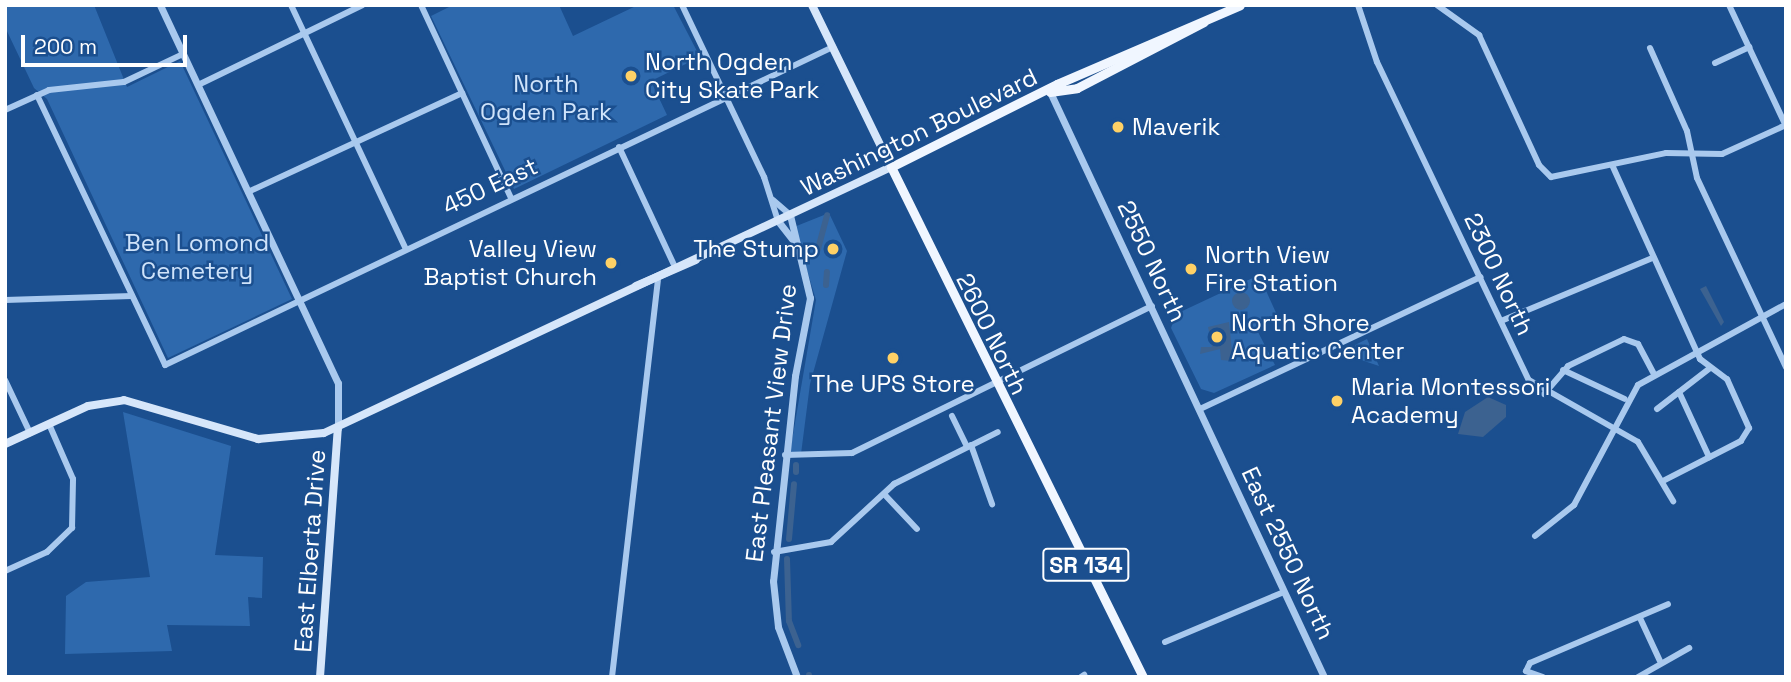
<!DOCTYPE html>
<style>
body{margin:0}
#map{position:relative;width:1791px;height:682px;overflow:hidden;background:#1b4f8f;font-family:"Space Grotesk",sans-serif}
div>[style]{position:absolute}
.green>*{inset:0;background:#2e69ad}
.water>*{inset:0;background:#3c6290}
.round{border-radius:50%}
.canal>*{height:6px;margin:-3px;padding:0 3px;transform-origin:3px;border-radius:3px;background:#3c6290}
.minor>*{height:6px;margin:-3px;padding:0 3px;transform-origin:3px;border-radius:3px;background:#a9c9ee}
.tertiary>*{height:7px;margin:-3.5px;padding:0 3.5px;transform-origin:3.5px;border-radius:3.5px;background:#a9c9ee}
.secondary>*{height:8px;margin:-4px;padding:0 4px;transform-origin:4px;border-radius:4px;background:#d6e6fa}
.primary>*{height:9px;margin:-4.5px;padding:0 4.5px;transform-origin:4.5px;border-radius:4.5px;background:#f0f6ff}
.dots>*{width:19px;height:19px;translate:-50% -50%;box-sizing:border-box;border:4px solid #1b4f8f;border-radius:50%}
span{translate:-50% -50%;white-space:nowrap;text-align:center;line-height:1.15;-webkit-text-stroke:5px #1b4f8f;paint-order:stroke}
.shield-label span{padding:2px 5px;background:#1b4f8f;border:2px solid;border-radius:5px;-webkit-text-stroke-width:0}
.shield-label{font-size:23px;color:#fff;font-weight:700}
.poi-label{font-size:24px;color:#fff}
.left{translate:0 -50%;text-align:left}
.right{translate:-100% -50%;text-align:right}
.park-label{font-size:24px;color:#cfe3fa}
.street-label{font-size:24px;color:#fff}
.frame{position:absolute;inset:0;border:7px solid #fff;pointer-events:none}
.scale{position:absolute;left:21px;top:35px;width:166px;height:32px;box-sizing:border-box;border:4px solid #fff;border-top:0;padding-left:9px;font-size:21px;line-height:24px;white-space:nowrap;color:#fff;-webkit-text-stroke:5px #1b4f8f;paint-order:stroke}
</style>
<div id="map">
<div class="green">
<div style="clip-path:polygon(5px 5px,94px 5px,127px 87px,180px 61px,292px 299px,168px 358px,47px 99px,34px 88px,5px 27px)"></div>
<div style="clip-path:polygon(453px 5px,559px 5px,573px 36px,638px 5px,673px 5px,700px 57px,651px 81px,667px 115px,514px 189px,431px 16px)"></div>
<div style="clip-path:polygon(829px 213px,847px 251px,810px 384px,801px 454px,790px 452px,816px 300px,794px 227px)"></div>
<div style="clip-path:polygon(1259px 275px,1277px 315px,1258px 332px,1275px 365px,1214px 393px,1201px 389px,1171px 328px,1176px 314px)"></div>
<div style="clip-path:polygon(1367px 339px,1379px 366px,1361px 360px,1355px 345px)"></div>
<div style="clip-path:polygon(123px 412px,231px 446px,215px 555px,263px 557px,262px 598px,248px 597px,250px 626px,167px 625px,172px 651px,65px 654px,66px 596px,86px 582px,150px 577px)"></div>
</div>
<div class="water">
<div style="clip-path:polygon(1706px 286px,1724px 322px,1721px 326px,1700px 289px)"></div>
<div class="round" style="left:1232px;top:292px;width:18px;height:18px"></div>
<div style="clip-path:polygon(1229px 322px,1233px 361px,1221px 360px,1220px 349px,1200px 354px,1201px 347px,1212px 347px,1208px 327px)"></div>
<div style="clip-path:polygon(1488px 397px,1506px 405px,1506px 417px,1483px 437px,1458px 434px,1465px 412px)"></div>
</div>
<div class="canal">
<div style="left:818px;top:249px;width:35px;rotate:-75deg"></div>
<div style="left:826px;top:285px;width:13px;rotate:-86deg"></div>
<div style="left:796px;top:472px;width:7px;rotate:-90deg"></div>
<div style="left:789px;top:539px;width:55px;rotate:-84.8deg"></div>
<div style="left:787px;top:559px;width:62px;rotate:88.2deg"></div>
<div style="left:789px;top:621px;width:26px;rotate:69deg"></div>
<div style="left:809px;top:675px;width:2px;rotate:90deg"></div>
</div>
<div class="minor">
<div style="left:291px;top:5px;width:268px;rotate:64.8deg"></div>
<div style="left:421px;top:5px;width:213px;rotate:65deg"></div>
<div style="left:682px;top:5px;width:191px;rotate:64.5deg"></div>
<div style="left:764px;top:177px;width:46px;rotate:72.3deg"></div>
<div style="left:1358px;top:5px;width:60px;rotate:71.6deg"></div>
<div style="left:1377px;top:62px;width:352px;rotate:64.5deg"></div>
<div style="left:1529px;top:380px;width:125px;rotate:29.6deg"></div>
<div style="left:1638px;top:442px;width:69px;rotate:59.3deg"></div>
<div style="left:1437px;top:5px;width:52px;rotate:35.5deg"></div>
<div style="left:1479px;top:35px;width:143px;rotate:65.2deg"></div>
<div style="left:1539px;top:165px;width:17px;rotate:45deg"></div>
<div style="left:1551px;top:177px;width:117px;rotate:-11.8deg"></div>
<div style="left:1666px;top:153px;width:56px;rotate:1deg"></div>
<div style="left:1722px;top:154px;width:70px;rotate:-24.4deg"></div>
<div style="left:1729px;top:5px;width:134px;rotate:64.8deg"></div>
<div style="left:1650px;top:48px;width:91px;rotate:66deg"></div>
<div style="left:1687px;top:131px;width:48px;rotate:78deg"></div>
<div style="left:1697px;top:178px;width:209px;rotate:64.8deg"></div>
<div style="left:1715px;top:63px;width:38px;rotate:-25deg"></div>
<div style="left:198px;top:85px;width:183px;rotate:-25.9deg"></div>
<div style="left:37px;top:95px;width:299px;rotate:64.6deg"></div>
<div style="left:165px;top:365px;width:740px;rotate:-25.46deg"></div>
<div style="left:5px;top:110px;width:48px;rotate:-24.4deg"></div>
<div style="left:49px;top:90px;width:75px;rotate:-6.1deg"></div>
<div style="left:124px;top:82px;width:65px;rotate:-25.4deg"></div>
<div style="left:619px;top:147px;width:130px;rotate:65deg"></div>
<div style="left:1613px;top:167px;width:211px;rotate:65.6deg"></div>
<div style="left:1700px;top:359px;width:34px;rotate:37deg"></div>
<div style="left:1727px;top:379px;width:54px;rotate:65.8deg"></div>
<div style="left:1749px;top:428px;width:15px;rotate:122deg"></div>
<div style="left:1741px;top:441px;width:88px;rotate:152.9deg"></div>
<div style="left:248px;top:192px;width:236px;rotate:-24.8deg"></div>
<div style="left:773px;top:200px;width:23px;rotate:41deg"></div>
<div style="left:5px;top:300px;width:127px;rotate:-1.8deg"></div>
<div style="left:1501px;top:321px;width:164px;rotate:-22.6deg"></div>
<div style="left:1563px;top:370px;width:68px;rotate:25.1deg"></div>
<div style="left:5px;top:380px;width:59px;rotate:64.7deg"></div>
<div style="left:1679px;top:392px;width:72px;rotate:65.2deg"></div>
<div style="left:1544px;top:394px;width:37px;rotate:-49deg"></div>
<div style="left:1568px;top:366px;width:62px;rotate:-25.7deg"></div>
<div style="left:1624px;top:339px;width:15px;rotate:20deg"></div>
<div style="left:1638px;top:344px;width:32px;rotate:62deg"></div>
<div style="left:1200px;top:409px;width:310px;rotate:-25.2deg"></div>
<div style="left:1657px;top:409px;width:66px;rotate:-37.6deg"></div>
<div style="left:952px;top:416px;width:34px;rotate:64deg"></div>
<div style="left:971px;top:445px;width:63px;rotate:70.4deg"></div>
<div style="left:785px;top:455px;width:67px;rotate:-1.7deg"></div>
<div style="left:852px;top:453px;width:334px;rotate:-26.1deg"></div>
<div style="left:884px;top:494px;width:48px;rotate:46.7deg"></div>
<div style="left:1535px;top:536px;width:50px;rotate:-38.5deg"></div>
<div style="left:1574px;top:505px;width:136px;rotate:-61.9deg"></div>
<div style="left:1638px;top:385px;width:169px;rotate:-28.7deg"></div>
<div style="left:774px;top:552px;width:58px;rotate:-10deg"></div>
<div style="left:831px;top:542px;width:86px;rotate:-42.6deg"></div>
<div style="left:894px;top:484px;width:116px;rotate:-26.6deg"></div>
<div style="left:5px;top:571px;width:46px;rotate:-24.3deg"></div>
<div style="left:47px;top:552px;width:35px;rotate:-44deg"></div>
<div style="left:72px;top:528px;width:49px;rotate:-88.8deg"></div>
<div style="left:73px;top:479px;width:60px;rotate:-113.6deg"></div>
<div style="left:1640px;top:618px;width:47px;rotate:65.1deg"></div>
<div style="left:1165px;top:642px;width:129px;rotate:-22.8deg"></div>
<div style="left:612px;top:677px;width:399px;rotate:-83.4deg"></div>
<div style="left:1081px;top:677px;width:4px;rotate:-34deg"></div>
<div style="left:1543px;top:677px;width:18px;rotate:-161deg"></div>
<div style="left:1526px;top:671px;width:9px;rotate:-63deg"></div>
<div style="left:1530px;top:663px;width:150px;rotate:-23.1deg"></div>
<div style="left:1638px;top:677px;width:59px;rotate:-29.6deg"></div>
</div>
<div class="tertiary">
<div style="left:160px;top:5px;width:418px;rotate:64.8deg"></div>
<div style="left:338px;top:383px;width:45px;rotate:90deg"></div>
<div style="left:1050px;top:92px;width:646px;rotate:64.9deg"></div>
<div style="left:790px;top:215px;width:85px;rotate:76.5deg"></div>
<div style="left:810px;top:298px;width:79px;rotate:100.9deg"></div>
<div style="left:795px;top:376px;width:206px;rotate:96.1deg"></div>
<div style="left:773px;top:581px;width:46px;rotate:83.8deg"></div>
<div style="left:778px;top:627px;width:53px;rotate:69.2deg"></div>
<div style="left:778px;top:221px;width:23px;rotate:52deg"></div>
</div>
<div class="secondary">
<div style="left:636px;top:286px;width:65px;rotate:-23.4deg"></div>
<div style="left:5px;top:444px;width:91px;rotate:-24.6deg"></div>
<div style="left:88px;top:406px;width:36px;rotate:-9deg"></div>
<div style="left:124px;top:400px;width:140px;rotate:16.2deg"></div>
<div style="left:258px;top:439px;width:66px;rotate:-5.2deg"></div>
<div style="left:324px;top:433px;width:626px;rotate:-25.13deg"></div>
<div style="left:891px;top:167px;width:180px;rotate:-116deg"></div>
<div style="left:320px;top:677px;width:250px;rotate:-85.9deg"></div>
</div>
<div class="primary">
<div style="left:1050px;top:92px;width:27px;rotate:-8deg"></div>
<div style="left:1077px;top:88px;width:143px;rotate:-27.5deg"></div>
<div style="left:1143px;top:677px;width:569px;rotate:-116.29deg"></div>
<div style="left:891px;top:167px;width:186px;rotate:-26.6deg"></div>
<div style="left:1057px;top:84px;width:199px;rotate:-23.3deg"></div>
</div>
<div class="dots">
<div style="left:631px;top:76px;background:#ffd166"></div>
<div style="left:1118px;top:127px;background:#ffd166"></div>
<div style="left:833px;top:249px;background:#ffd166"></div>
<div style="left:611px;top:263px;background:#ffd166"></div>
<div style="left:1191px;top:269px;background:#ffd166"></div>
<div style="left:1217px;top:337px;background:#ffd166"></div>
<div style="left:893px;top:358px;background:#ffd166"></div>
<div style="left:1337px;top:401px;background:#ffd166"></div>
</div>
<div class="shield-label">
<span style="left:1086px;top:565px">SR 134</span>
</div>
<div class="poi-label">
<span class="left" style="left:645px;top:76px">North Ogden<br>City Skate Park</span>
<span class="left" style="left:1132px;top:127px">Maverik</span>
<span class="right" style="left:597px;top:263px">Valley View<br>Baptist Church</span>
<span class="right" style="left:819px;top:249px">The Stump</span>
<span class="left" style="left:1205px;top:269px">North View<br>Fire Station</span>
<span class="left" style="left:1231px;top:337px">North Shore<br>Aquatic Center</span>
<span style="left:893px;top:384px">The UPS Store</span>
<span class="left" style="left:1351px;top:401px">Maria Montessori<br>Academy</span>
</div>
<div class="park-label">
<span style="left:546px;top:98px">North<br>Ogden Park</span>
<span style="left:197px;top:257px">Ben Lomond<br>Cemetery</span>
</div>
<div class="street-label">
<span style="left:919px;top:132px;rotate:-26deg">Washington Boulevard</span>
<span style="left:490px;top:186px;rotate:-25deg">450 East</span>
<span style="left:1152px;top:261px;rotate:65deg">2550 North</span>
<span style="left:1499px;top:274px;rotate:65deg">2300 North</span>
<span style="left:992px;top:334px;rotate:64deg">2600 North</span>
<span style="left:771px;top:423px;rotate:-83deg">East Pleasant View Drive</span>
<span style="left:310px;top:551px;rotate:-86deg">East Elberta Drive</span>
<span style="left:1288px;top:553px;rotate:65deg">East 2550 North</span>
</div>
<div class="frame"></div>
<div class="scale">200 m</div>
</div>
